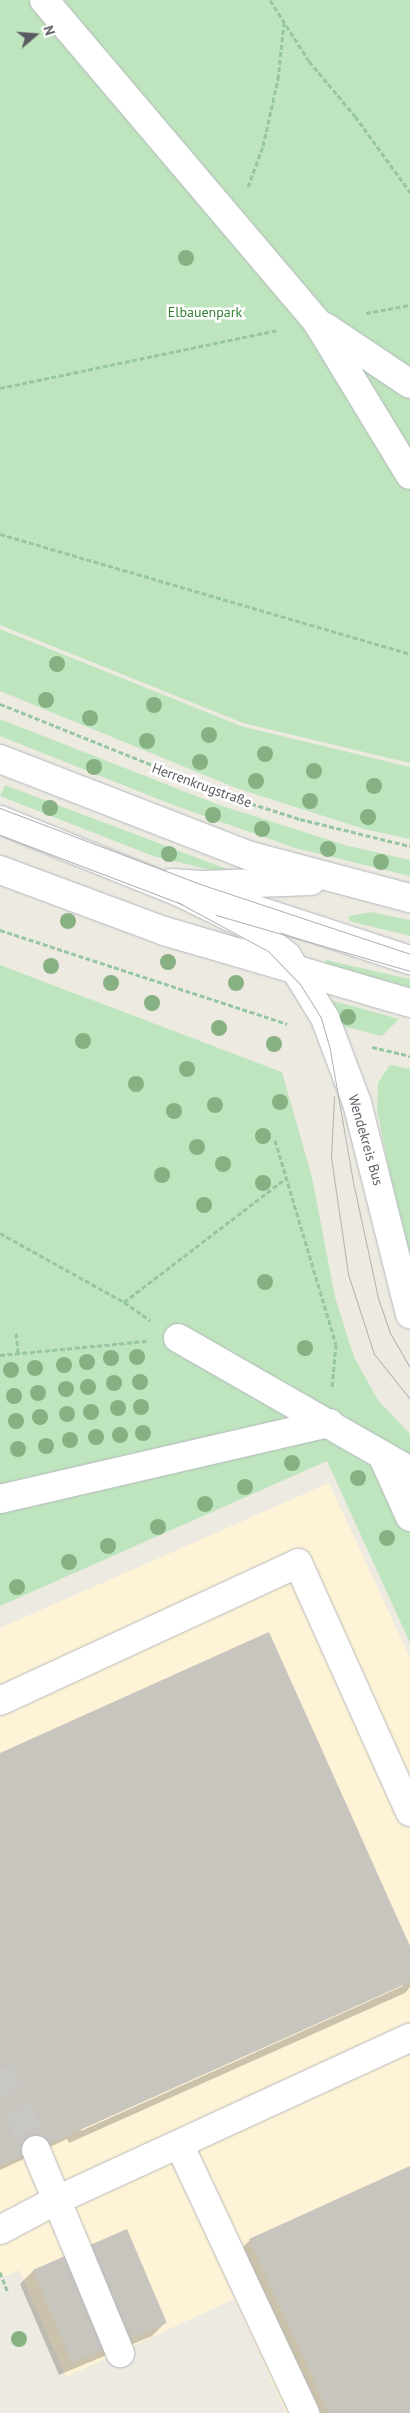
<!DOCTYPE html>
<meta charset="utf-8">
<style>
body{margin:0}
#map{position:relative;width:410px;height:2413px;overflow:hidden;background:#edeae2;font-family:"PT Sans",sans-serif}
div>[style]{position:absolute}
.commercial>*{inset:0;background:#fef3d6}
.green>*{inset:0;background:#bfe5be}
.shadow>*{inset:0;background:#0003}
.building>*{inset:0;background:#c8c5bf}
.minor-tunnel>*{height:28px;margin-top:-14px;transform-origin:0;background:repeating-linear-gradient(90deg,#c8c7c2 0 28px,transparent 0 42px)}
.path>*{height:3px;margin-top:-1.5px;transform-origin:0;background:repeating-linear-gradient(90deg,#97c6a3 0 5px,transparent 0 7.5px)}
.roads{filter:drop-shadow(0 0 1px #b4b8bc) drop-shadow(0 0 1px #b4b8bc)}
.minor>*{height:28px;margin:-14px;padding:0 14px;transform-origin:14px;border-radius:14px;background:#fff}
.tram>*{height:1px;margin:-0.5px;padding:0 0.5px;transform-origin:0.5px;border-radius:0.5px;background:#b1b2b3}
.trees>*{width:16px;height:16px;margin:-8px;border-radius:50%;background:#87b083}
span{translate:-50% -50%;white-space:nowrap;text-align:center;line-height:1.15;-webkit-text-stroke:5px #fff;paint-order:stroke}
.park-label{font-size:14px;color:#338135}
.street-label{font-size:14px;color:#5a5e63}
.north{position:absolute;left:10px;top:10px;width:50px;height:50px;-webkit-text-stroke:4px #fff;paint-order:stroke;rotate:72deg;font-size:14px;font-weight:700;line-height:20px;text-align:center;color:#5a5e63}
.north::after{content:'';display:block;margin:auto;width:18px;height:22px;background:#5a5e63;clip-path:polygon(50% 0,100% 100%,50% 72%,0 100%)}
</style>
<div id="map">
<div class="commercial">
<div style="clip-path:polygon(329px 1483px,410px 1658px,410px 2413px,286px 2413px,234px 2299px,66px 2377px,19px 2270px,0 2278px,0 1628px)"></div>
</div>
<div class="green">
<div style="clip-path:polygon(0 0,410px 0,410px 763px,243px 723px,0 625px)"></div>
<div style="clip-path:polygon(0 629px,241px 726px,410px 767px,410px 839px,364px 829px,236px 788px,0 691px)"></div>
<div style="clip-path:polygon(0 719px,219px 805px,345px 845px,410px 860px,410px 876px,295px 848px,173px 805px,0 736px)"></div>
<div style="clip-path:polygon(5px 785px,232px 871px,231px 875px,153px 856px,0 796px)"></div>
<div style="clip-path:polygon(371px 912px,410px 920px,410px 936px,349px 921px,349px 916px)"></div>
<div style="clip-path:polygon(326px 960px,410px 979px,410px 989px,325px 965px)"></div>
<div style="clip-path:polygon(0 965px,282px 1072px,312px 1177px,335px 1297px,354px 1357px,378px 1400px,410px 1434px,410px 1643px,327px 1461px,0 1606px)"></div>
<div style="clip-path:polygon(320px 997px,399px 1019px,382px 1036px,334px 1024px)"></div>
<div style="clip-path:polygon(390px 1065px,410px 1069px,410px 1276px,377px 1110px,378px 1083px)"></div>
</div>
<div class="shadow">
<div style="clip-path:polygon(evenodd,0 1754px,410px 1949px,410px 1987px,405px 1993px,69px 2143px,67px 2139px,0 2170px,0 1754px,403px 1984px,403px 1986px,81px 2131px,80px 2128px,403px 1984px)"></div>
<div style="clip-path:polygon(410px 2167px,410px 2413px,318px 2413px,243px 2247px,250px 2240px)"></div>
<div style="clip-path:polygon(126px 2231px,165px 2323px,152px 2336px,59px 2375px,20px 2284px,33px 2271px)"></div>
</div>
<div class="building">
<div style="clip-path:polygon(269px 1632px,410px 1946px,410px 1982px,0 2166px,0 1753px)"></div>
<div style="clip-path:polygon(410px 2166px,410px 2413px,329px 2413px,249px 2239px)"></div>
<div style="clip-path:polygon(127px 2229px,167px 2323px,72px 2363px,33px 2270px)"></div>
</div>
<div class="minor-tunnel">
<div style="left:0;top:2069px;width:89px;rotate:66deg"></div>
</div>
<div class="path">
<div style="left:270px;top:0;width:72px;rotate:57.4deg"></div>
<div style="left:309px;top:61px;width:72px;rotate:50.1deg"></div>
<div style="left:355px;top:116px;width:94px;rotate:54.1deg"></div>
<div style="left:248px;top:187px;width:44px;rotate:-69.9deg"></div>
<div style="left:263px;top:146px;width:69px;rotate:-77.4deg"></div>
<div style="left:278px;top:79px;width:56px;rotate:-83.9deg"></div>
<div style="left:366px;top:313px;width:45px;rotate:-10.3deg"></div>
<div style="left:0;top:388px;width:284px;rotate:-11.8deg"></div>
<div style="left:0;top:534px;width:427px;rotate:16.3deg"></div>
<div style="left:0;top:704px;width:255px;rotate:21.8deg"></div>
<div style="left:237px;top:799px;width:66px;rotate:17.6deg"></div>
<div style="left:300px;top:819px;width:113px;rotate:13.8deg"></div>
<div style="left:0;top:930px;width:302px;rotate:18.1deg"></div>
<div style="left:372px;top:1047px;width:39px;rotate:13deg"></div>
<div style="left:275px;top:1140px;width:213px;rotate:73.4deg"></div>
<div style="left:336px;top:1344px;width:44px;rotate:95.2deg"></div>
<div style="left:0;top:1233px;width:142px;rotate:29.1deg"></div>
<div style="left:124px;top:1302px;width:32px;rotate:35deg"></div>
<div style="left:124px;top:1302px;width:204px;rotate:-37.4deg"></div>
<div style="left:16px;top:1333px;width:20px;rotate:84deg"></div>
<div style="left:0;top:1355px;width:147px;rotate:-5.5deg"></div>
<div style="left:0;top:2272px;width:22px;rotate:69deg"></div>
</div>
<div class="roads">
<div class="minor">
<div style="left:44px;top:0;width:422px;rotate:49.7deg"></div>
<div style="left:317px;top:322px;width:179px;rotate:58.7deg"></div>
<div style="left:325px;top:327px;width:102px;rotate:33.8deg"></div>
<div style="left:0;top:759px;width:265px;rotate:21.2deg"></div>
<div style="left:247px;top:855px;width:169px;rotate:14.8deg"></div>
<div style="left:0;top:820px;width:193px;rotate:21.9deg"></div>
<div style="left:179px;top:892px;width:78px;rotate:25.9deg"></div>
<div style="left:249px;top:926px;width:48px;rotate:38.3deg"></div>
<div style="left:287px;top:956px;width:73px;rotate:58.5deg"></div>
<div style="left:325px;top:1018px;width:91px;rotate:69.4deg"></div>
<div style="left:357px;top:1103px;width:218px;rotate:75.9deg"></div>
<div style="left:0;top:870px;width:175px;rotate:20.4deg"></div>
<div style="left:164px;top:931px;width:256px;rotate:16.3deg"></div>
<div style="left:172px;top:883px;width:31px;rotate:4deg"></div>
<div style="left:203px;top:885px;width:108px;rotate:-2.1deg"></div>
<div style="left:226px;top:900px;width:194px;rotate:18.1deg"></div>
<div style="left:178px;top:1338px;width:267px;rotate:29.8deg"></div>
<div style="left:382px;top:1455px;width:68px;rotate:65.7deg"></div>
<div style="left:0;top:1499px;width:338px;rotate:-13deg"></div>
<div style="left:0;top:1701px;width:328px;rotate:-24.8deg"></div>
<div style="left:298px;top:1563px;width:273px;rotate:65.8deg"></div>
<div style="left:180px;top:2146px;width:295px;rotate:64.9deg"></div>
<div style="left:36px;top:2150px;width:220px;rotate:67.5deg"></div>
<div style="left:0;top:2230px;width:64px;rotate:-27.8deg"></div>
<div style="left:57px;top:2200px;width:388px;rotate:-24.7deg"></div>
</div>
</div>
<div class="tram">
<div style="left:0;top:808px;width:217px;rotate:20.8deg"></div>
<div style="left:203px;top:885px;width:218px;rotate:18.4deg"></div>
<div style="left:0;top:835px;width:195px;rotate:20.8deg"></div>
<div style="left:177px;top:902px;width:103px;rotate:28.3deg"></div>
<div style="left:268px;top:951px;width:46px;rotate:45.9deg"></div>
<div style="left:300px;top:984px;width:40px;rotate:58deg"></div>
<div style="left:321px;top:1018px;width:33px;rotate:74deg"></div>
<div style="left:330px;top:1050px;width:134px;rotate:80.1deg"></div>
<div style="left:353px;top:1182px;width:119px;rotate:77.8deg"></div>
<div style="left:378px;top:1298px;width:37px;rotate:71deg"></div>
<div style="left:390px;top:1333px;width:39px;rotate:60deg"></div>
<div style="left:216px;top:915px;width:202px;rotate:16.1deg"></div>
<div style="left:334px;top:1096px;width:61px;rotate:92.8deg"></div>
<div style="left:331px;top:1157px;width:118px;rotate:81.7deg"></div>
<div style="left:348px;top:1274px;width:84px;rotate:72deg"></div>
<div style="left:374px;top:1354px;width:58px;rotate:51.3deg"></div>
</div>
<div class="trees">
<div style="left:186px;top:258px"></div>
<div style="left:57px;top:664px"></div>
<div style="left:46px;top:700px"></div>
<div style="left:154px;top:705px"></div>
<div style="left:90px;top:718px"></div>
<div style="left:209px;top:735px"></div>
<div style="left:147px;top:741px"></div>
<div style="left:265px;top:754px"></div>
<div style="left:200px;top:762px"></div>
<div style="left:94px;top:767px"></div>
<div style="left:314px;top:771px"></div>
<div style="left:256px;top:781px"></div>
<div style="left:374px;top:786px"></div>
<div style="left:310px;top:801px"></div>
<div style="left:50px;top:808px"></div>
<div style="left:213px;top:815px"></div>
<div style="left:368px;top:817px"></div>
<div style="left:262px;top:829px"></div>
<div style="left:328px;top:849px"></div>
<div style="left:169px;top:854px"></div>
<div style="left:381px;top:862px"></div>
<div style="left:68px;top:921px"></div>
<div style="left:168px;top:962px"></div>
<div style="left:51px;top:966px"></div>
<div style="left:111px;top:983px"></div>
<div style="left:236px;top:983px"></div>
<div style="left:152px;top:1003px"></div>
<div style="left:348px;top:1017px"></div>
<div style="left:219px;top:1028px"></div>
<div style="left:83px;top:1041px"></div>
<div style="left:274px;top:1044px"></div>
<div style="left:187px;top:1069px"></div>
<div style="left:136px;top:1084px"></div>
<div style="left:280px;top:1102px"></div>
<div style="left:215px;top:1105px"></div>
<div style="left:174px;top:1111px"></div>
<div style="left:263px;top:1136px"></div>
<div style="left:197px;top:1147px"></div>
<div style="left:223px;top:1164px"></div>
<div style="left:162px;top:1175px"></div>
<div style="left:263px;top:1183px"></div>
<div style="left:204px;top:1205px"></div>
<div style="left:265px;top:1282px"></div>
<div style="left:305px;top:1348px"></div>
<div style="left:137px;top:1357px"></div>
<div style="left:111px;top:1358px"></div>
<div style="left:87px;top:1362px"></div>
<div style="left:64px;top:1365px"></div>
<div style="left:35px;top:1368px"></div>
<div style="left:11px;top:1370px"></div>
<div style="left:140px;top:1382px"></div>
<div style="left:114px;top:1383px"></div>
<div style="left:88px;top:1387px"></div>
<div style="left:66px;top:1389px"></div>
<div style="left:38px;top:1393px"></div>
<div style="left:14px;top:1396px"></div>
<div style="left:141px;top:1407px"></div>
<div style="left:118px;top:1408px"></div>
<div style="left:91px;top:1412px"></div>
<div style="left:67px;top:1414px"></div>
<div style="left:40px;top:1417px"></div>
<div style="left:16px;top:1421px"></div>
<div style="left:143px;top:1433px"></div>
<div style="left:120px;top:1435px"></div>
<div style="left:96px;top:1437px"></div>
<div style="left:70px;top:1440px"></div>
<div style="left:46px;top:1446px"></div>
<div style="left:18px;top:1449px"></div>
<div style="left:292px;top:1463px"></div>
<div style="left:358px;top:1478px"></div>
<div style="left:245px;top:1487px"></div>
<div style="left:205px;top:1504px"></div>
<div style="left:158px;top:1527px"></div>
<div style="left:387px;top:1538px"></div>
<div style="left:108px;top:1546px"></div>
<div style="left:69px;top:1562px"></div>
<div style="left:17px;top:1587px"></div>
<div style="left:19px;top:2339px"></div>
</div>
<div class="park-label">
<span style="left:205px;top:312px">Elbauenpark</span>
</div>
<div class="street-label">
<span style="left:202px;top:785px;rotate:20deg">Herrenkrugstraße</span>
<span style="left:366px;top:1140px;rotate:74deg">Wendekreis Bus</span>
</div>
<div class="north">N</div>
</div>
